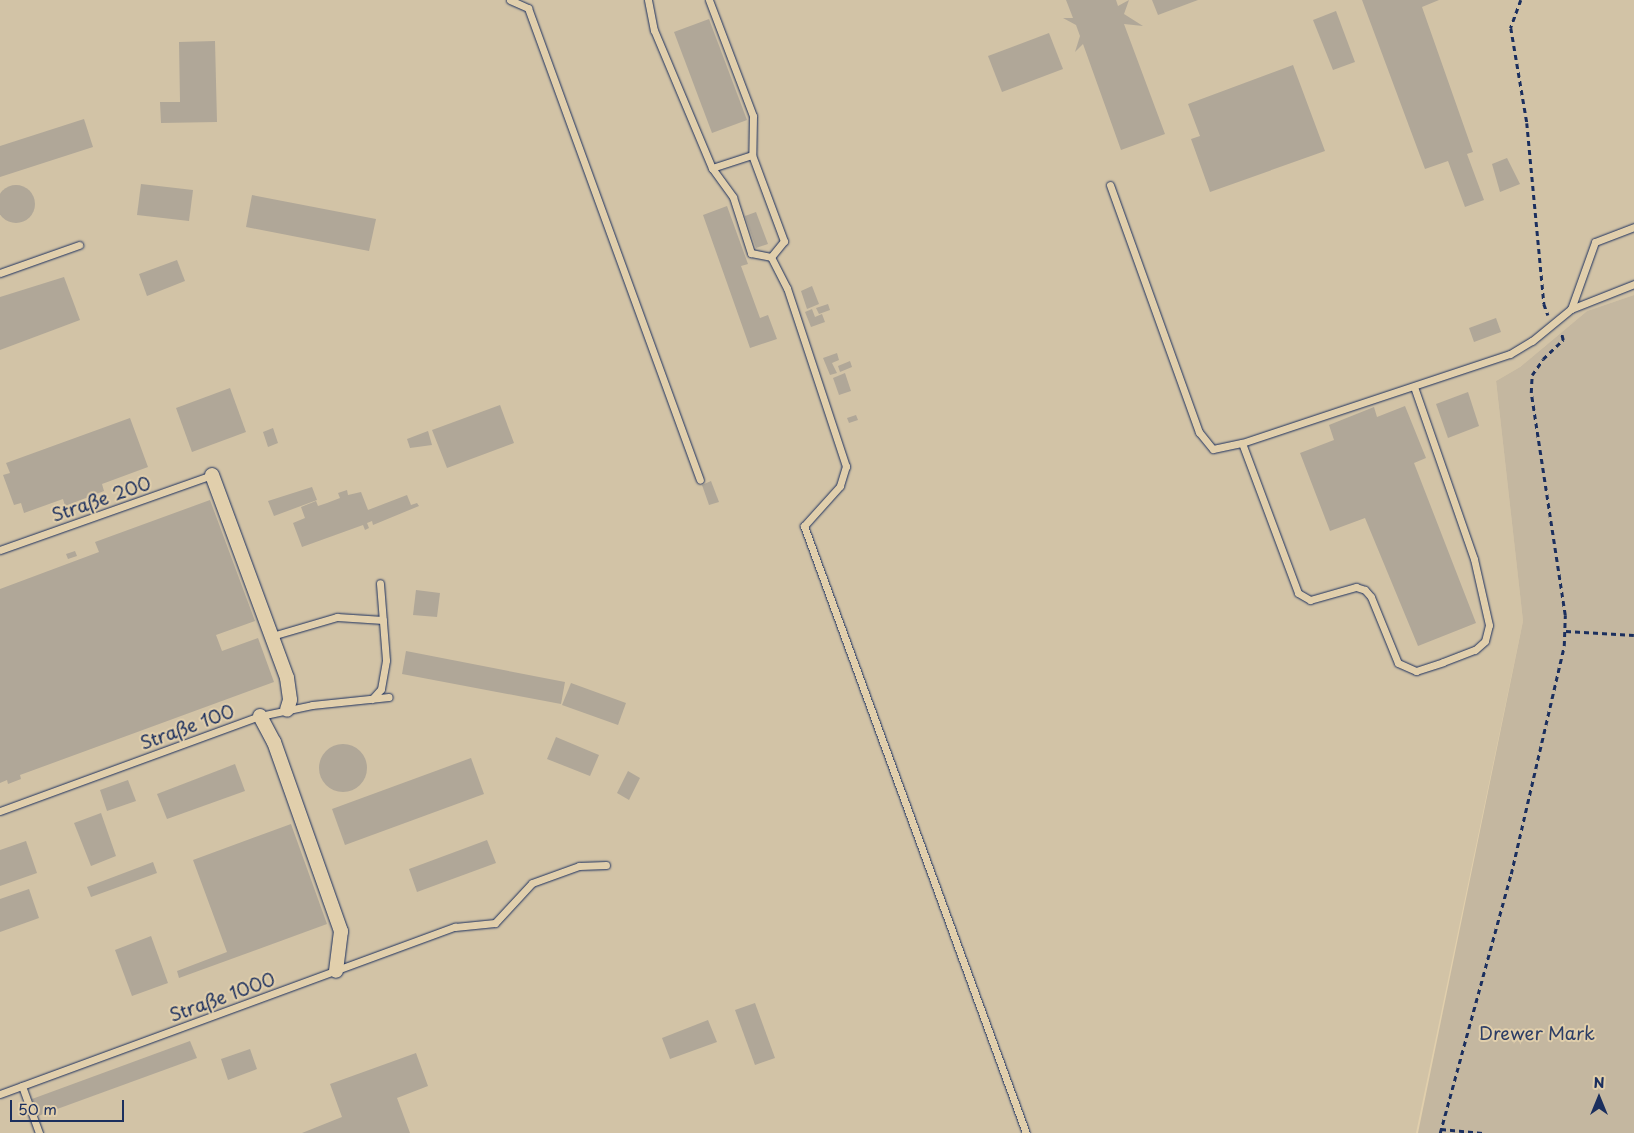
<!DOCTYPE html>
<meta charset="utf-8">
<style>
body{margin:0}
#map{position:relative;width:1634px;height:1133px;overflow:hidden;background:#e1cfac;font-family:"Playpen Sans",sans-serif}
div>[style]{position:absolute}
.built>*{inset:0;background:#d2c3a6}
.green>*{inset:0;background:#c4b7a0}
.building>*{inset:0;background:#b0a798}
.round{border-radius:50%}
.path>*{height:2.5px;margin-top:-1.25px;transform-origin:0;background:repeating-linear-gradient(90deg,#1b2f5e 0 5px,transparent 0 9px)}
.roads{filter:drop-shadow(0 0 1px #1b2f5e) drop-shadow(0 0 1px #1b2f5e)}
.service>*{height:7px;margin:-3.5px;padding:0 3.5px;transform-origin:3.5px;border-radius:3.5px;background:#e1cfac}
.minor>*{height:14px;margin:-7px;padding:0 7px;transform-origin:7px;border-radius:7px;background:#e1cfac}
span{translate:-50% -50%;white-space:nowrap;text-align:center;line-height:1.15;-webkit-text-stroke:4px #e1cfac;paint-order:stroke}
.street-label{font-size:18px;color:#1b2f5e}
.park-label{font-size:18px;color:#2c3d65}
.north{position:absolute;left:1574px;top:1073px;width:50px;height:50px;-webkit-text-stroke:4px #e1cfac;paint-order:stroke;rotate:0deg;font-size:14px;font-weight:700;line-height:20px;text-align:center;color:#1b2f5e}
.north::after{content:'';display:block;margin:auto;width:18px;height:22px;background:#1b2f5e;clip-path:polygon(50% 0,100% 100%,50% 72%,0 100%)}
.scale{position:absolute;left:10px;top:1100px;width:114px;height:22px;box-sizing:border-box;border:2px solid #1b2f5e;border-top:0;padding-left:6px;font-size:15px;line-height:18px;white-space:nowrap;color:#1b2f5e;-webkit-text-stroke:4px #e1cfac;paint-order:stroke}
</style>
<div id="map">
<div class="built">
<div style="clip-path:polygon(0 0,1634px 0,1634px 295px,1587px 311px,1520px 367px,1496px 381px,1523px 621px,1416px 1133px,0 1133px)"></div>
</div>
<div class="green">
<div style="clip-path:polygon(1634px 295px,1634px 1133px,1418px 1133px,1523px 621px,1496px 381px,1520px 367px,1587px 311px)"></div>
</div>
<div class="building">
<div style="clip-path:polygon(1066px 0,1116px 0,1118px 6px,1129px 0,1124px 14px,1143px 26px,1124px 24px,1165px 134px,1121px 150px,1083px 44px,1075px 52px,1080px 36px,1076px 25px,1063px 18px,1073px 18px)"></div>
<div style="clip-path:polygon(1152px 0,1198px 0,1158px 15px)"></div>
<div style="clip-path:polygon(1362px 0,1439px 0,1422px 7px,1473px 152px,1467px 154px,1484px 200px,1465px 207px,1448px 161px,1425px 169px)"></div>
<div style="clip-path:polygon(1336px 11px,1355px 62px,1333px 70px,1313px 20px)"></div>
<div style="clip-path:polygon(709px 19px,747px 120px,712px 133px,674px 32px)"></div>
<div style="clip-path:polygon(1049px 33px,1063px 69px,1002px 92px,988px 56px)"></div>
<div style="clip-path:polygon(215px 41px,217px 122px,161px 123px,160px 102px,180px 102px,179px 42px)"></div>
<div style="clip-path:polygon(1293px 65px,1325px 151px,1210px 192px,1191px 139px,1200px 136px,1188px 104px)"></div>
<div style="clip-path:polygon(84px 119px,93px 147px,0 177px,0 146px)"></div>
<div style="clip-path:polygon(1507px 158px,1520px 184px,1500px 192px,1492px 164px)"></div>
<div style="clip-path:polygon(141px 184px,193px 190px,189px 221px,137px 215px)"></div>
<div class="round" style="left:-3px;top:185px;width:38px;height:38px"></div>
<div style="clip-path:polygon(252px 195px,376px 219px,369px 251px,246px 227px)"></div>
<div style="clip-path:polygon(727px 206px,748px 264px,741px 266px,760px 318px,768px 315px,777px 339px,750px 348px,703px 215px)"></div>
<div style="clip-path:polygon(756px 212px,768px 244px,756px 248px,745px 216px)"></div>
<div style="clip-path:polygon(177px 260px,185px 281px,147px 296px,139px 274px)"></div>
<div style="clip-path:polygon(64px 277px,80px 320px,0 350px,0 297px)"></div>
<div style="clip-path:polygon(812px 286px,819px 304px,807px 309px,801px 291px)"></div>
<div style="clip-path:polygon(828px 304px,830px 310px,819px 314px,816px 308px)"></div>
<div style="clip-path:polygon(812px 309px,815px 317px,822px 314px,825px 322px,811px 327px,805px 312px)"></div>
<div style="clip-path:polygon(1496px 318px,1501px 332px,1474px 342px,1469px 328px)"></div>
<div style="clip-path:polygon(837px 353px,839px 360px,832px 363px,837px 373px,830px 375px,823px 358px)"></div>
<div style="clip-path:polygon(850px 361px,852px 367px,840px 372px,838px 366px)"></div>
<div style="clip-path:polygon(845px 373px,851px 391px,839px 395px,833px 378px)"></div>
<div style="clip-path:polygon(230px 388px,246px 432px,192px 452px,176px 408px)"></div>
<div style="clip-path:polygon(1468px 392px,1479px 426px,1448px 438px,1436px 404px)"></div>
<div style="clip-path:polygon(500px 405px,514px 443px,447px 468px,432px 430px)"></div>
<div style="clip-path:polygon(1405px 406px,1426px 458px,1414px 463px,1476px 623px,1418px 646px,1365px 518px,1330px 531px,1300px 453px,1334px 440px,1329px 425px,1374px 407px,1377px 417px)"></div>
<div style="clip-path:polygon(856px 415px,858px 420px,849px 423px,847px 418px)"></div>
<div style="clip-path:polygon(130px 418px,148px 467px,102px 484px,104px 491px,65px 506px,63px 499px,24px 513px,21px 503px,14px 505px,3px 475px,10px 473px,6px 463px)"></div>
<div style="clip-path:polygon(273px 428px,278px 443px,268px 447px,263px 432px)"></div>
<div style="clip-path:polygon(428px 431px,432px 445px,410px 448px,407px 439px)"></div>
<div style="clip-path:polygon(711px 481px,719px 502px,709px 505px,702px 485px)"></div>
<div style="clip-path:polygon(312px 487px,317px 500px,274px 516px,268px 501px)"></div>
<div style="clip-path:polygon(347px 490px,348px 495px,361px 492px,368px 510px,407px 495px,411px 505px,417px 503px,419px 506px,373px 525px,372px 521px,367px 523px,369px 528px,365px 530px,363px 525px,302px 547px,293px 523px,305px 518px,301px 507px,316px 501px,318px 506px,327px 503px,340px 498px,338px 493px)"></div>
<div style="clip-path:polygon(210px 500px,255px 621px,216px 635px,222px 651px,258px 638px,274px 682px,20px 775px,21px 779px,8px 784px,7px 780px,0 783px,0 589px,99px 552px,95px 542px)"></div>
<div style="clip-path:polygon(75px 551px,77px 556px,68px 559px,66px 554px)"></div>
<div style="clip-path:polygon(416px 590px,440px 593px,437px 617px,413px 615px)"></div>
<div style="clip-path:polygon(406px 651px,565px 682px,561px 704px,402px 674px)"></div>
<div style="clip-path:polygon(571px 683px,626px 703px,618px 725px,562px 705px)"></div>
<div style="clip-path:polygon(556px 737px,599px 755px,590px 776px,547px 759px)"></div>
<div class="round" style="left:319px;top:744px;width:48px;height:48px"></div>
<div style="clip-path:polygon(471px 758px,484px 794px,345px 845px,332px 809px)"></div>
<div style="clip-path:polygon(235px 764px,245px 791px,167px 819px,157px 794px)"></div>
<div style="clip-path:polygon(628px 771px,640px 778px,629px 800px,617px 793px)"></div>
<div style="clip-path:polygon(128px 780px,136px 801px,107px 811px,100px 790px)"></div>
<div style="clip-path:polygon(101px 813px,116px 856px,91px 866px,74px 823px)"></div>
<div style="clip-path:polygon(291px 824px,327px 924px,179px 978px,177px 971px,227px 952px,193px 860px)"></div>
<div style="clip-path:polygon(487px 840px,496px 863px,417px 892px,409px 869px)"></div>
<div style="clip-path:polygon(26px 841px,37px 873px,0 886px,0 850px)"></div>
<div style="clip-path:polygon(153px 862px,157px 873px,91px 897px,87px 887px)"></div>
<div style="clip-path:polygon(29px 889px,39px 918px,0 932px,0 899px)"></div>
<div style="clip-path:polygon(151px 936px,168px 983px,132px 996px,115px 950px)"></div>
<div style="clip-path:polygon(755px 1003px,775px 1058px,755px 1065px,735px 1010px)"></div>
<div style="clip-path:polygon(708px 1020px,717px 1042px,670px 1059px,662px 1038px)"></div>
<div style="clip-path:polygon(190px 1041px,197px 1058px,38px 1116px,32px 1099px)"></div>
<div style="clip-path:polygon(250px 1049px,257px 1069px,228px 1080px,221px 1059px)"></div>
<div style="clip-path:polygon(416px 1053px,428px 1086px,397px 1098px,410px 1133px,302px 1133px,342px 1117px,330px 1084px)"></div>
</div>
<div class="path">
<div style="left:1521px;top:0;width:30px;rotate:110deg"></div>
<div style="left:1511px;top:28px;width:96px;rotate:80.4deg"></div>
<div style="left:1527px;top:123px;width:182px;rotate:84.6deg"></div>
<div style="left:1544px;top:304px;width:12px;rotate:70deg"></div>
<div style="left:1566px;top:631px;width:68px;rotate:3.4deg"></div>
<div style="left:1441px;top:1129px;width:42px;rotate:5.4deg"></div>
<div style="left:1440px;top:1133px;width:269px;rotate:-74.7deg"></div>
<div style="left:1511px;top:874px;width:234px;rotate:-76.9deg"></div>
<div style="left:1564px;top:646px;width:31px;rotate:-88deg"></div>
<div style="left:1565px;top:615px;width:225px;rotate:-98.7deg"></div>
<div style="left:1531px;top:393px;width:18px;rotate:-87deg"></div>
<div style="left:1532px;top:375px;width:19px;rotate:-55deg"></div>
<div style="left:1543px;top:359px;width:28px;rotate:-44deg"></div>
<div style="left:1563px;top:340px;width:8px;rotate:-104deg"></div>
</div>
<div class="roads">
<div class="service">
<div style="left:510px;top:0;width:20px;rotate:24deg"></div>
<div style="left:528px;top:8px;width:502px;rotate:69.98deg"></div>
<div style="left:648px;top:0;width:31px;rotate:79deg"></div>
<div style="left:654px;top:30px;width:150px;rotate:67.2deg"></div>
<div style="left:712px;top:168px;width:36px;rotate:54deg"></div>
<div style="left:733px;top:197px;width:59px;rotate:72.2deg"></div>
<div style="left:751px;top:253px;width:20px;rotate:11deg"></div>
<div style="left:709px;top:0;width:124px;rotate:69.2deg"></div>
<div style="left:753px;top:116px;width:39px;rotate:91deg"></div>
<div style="left:752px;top:155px;width:92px;rotate:69.6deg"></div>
<div style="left:784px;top:241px;width:21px;rotate:129deg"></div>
<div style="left:712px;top:168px;width:42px;rotate:-18deg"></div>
<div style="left:1110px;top:185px;width:263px;rotate:70.2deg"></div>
<div style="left:1199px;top:432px;width:22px;rotate:51deg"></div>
<div style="left:1213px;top:449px;width:30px;rotate:-12deg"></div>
<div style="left:1242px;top:443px;width:282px;rotate:-18.4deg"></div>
<div style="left:1510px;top:354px;width:26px;rotate:-31deg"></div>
<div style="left:1532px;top:341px;width:50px;rotate:-39.4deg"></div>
<div style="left:1571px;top:309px;width:68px;rotate:-21.6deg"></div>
<div style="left:771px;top:257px;width:35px;rotate:63deg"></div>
<div style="left:787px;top:288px;width:188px;rotate:71.7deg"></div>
<div style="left:846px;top:466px;width:21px;rotate:107deg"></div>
<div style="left:840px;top:486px;width:54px;rotate:132deg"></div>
<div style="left:804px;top:526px;width:646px;rotate:69.91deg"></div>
<div style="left:0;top:273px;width:84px;rotate:-19.5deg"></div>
<div style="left:1571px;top:309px;width:71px;rotate:-70.3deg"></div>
<div style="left:1595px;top:242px;width:42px;rotate:-21deg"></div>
<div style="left:1242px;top:443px;width:160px;rotate:69.5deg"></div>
<div style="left:1298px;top:593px;width:14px;rotate:30deg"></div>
<div style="left:1310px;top:600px;width:48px;rotate:-15.8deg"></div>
<div style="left:1356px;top:587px;width:9px;rotate:18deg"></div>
<div style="left:1365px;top:590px;width:9px;rotate:49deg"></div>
<div style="left:1371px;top:597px;width:71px;rotate:67.8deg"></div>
<div style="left:1398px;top:663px;width:20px;rotate:24deg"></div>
<div style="left:1416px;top:671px;width:28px;rotate:-18deg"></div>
<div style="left:1443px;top:662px;width:34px;rotate:-21deg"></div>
<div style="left:1475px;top:650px;width:13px;rotate:-42deg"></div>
<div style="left:1485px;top:641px;width:16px;rotate:-76deg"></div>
<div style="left:1489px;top:625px;width:68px;rotate:-102.8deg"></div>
<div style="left:1474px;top:559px;width:182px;rotate:-109.2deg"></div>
<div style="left:0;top:550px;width:225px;rotate:-19.5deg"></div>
<div style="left:272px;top:636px;width:68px;rotate:-16.3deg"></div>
<div style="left:337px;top:617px;width:46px;rotate:3.7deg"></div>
<div style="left:372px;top:699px;width:13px;rotate:-48deg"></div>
<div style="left:381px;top:689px;width:29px;rotate:-80deg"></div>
<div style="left:386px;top:660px;width:77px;rotate:-94.5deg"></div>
<div style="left:0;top:811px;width:277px;rotate:-20.1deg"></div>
<div style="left:260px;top:716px;width:53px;rotate:-11.9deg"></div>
<div style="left:312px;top:705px;width:77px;rotate:-5.9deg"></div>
<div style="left:22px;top:1086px;width:50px;rotate:70.1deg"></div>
<div style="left:0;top:1094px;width:485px;rotate:-20.2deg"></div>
<div style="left:455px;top:927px;width:40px;rotate:-5.7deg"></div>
<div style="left:495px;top:923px;width:54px;rotate:-47.2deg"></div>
<div style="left:532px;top:883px;width:50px;rotate:-19.9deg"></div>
<div style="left:579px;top:866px;width:27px;rotate:-2deg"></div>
</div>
<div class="minor">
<div style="left:212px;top:475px;width:216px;rotate:69.7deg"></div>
<div style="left:287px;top:678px;width:22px;rotate:82deg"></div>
<div style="left:290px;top:700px;width:10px;rotate:107deg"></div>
<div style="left:260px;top:716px;width:30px;rotate:62deg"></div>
<div style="left:274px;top:742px;width:201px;rotate:70.5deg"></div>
<div style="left:341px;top:931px;width:40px;rotate:97.1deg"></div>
</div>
</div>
<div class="street-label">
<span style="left:101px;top:499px;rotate:-19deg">Straße 200</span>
<span style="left:187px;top:727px;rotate:-20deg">Straße 100</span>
<span style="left:222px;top:997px;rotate:-20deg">Straße 1000</span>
</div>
<div class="park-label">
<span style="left:1537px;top:1033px">Drewer Mark</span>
</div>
<div class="north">N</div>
<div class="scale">50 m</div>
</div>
